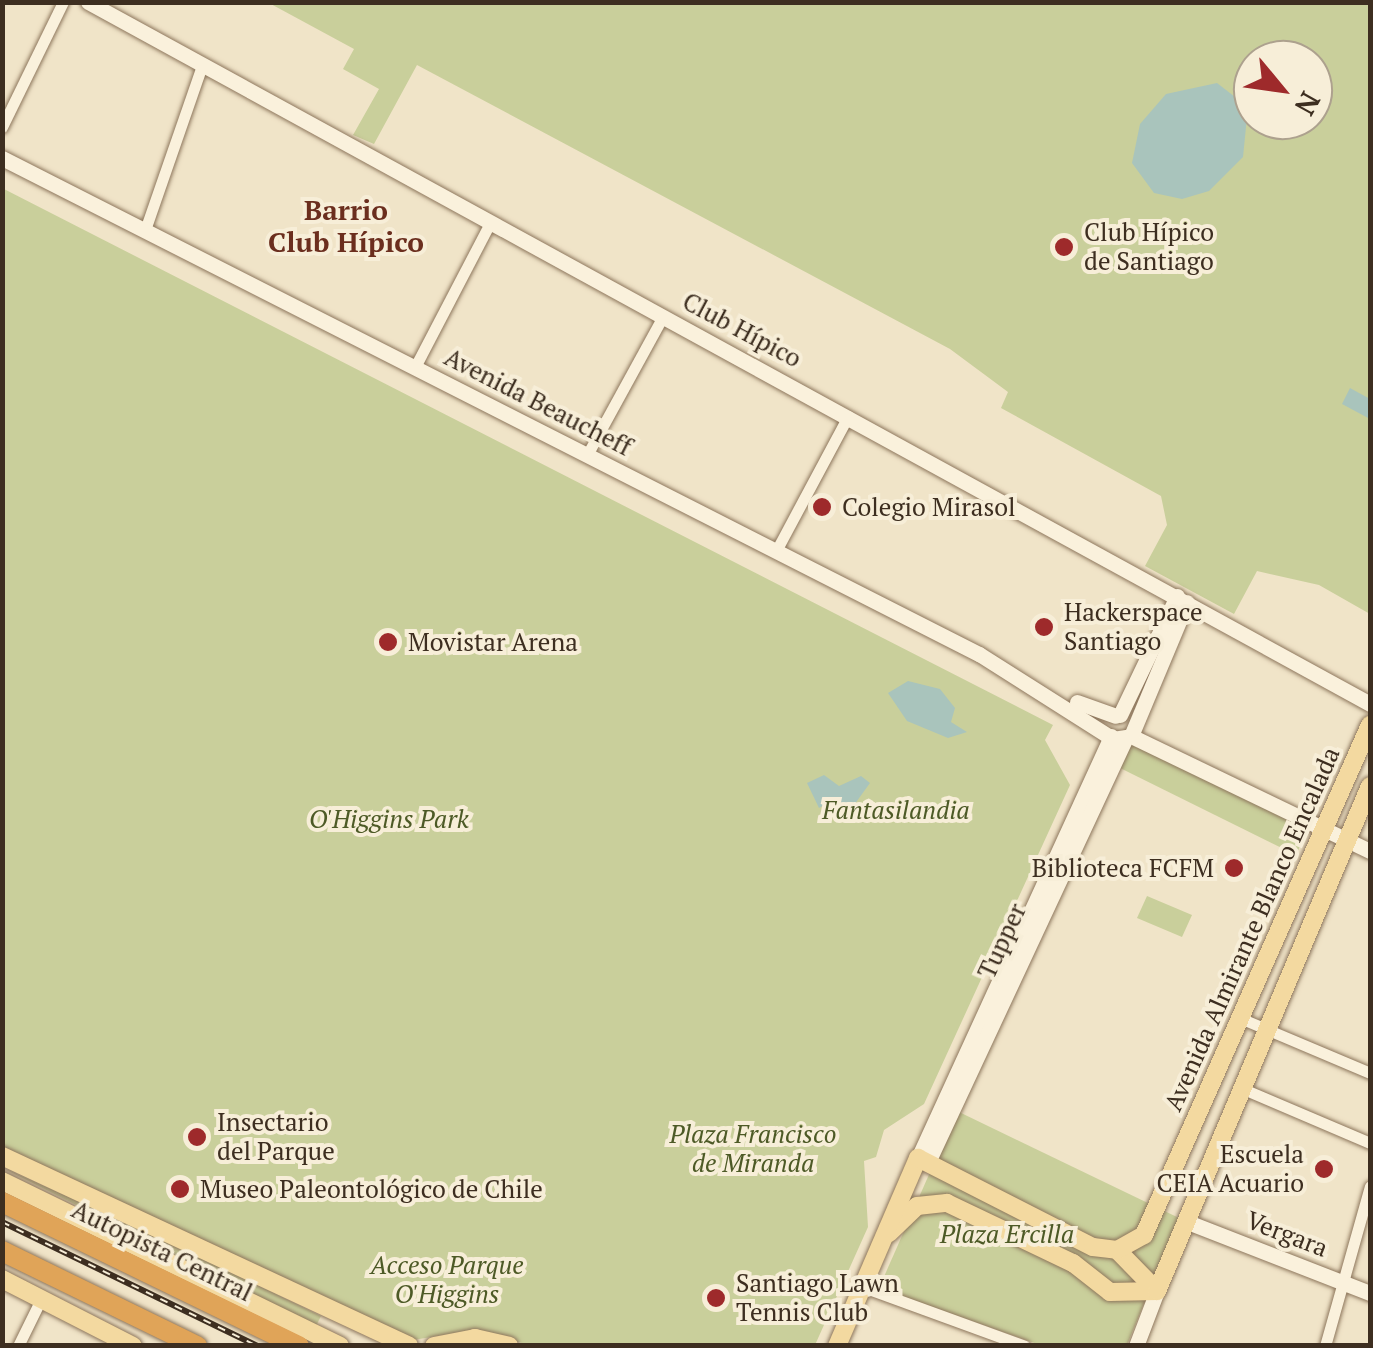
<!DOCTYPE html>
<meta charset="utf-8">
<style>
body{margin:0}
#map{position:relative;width:1373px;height:1348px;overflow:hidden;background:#f0e4c8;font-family:"PT Serif",serif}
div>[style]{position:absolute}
.green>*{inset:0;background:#c9cf9b}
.water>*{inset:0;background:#a9c4bc}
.roads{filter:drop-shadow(0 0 2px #8d765c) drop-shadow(0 0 2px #8d765c)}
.street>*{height:11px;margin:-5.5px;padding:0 5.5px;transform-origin:5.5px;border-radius:5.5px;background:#faf1dc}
.secondary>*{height:15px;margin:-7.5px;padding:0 7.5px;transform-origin:7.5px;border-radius:7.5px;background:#faf1dc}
.primary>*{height:18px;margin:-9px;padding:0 9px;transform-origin:9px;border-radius:9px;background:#f3d9a0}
.highway>*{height:20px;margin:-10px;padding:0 10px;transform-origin:10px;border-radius:10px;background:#e0a458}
.rail>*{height:6px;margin-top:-3px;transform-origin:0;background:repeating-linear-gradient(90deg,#f7eed8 0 8px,#3d2e20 0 16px);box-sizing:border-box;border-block:2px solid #3d2e20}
.dots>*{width:28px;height:28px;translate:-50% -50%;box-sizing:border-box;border:5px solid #f7eed8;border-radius:50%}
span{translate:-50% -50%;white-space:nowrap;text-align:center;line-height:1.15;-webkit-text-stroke:8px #f7eed8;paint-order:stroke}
.poi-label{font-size:25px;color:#3d2e20}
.left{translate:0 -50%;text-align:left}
.right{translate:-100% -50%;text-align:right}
.street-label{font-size:25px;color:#3d2e20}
.park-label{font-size:25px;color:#4d5a26;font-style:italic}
.neighbourhood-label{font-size:28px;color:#6b2e1e;font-weight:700}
.frame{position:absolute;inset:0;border:5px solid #3d2e20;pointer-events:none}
.north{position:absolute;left:1233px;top:40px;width:100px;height:100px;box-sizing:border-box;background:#f7eed8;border:2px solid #ada18e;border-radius:50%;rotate:119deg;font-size:28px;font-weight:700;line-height:40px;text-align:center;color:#3d2e20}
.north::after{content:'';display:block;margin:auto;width:35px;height:45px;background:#9e2a2b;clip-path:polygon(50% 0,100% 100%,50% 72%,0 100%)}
</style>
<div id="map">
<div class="green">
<div style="clip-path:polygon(evenodd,269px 3px,1370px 3px,1370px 614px,1319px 585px,1257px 571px,1234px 614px,1145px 566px,1167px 525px,1161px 496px,1001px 408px,1008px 392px,950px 349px,417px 65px,374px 144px,353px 135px,379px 89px,343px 69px,354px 49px,269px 3px,1253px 60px,1313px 60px,1313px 120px,1253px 120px,1253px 60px)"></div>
<div style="clip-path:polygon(2px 188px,1053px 725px,1045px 740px,1070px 785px,924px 1104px,884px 1130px,876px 1157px,864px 1161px,868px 1227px,815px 1345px,533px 1346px,474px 1330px,413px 1340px,3px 1149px)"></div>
<div style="clip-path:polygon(1132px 744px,1308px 829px,1296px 855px,1116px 766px)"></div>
<div style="clip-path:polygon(1147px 896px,1192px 915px,1182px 937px,1137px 918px)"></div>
<div style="clip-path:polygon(957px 1111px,1179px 1218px,1127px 1345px,1040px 1345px,879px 1288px)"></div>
<div style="clip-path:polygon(3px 1168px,146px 1231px,321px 1316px,316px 1326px)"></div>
</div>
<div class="water">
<div style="clip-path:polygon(1217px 83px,1248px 107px,1243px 157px,1209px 191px,1182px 199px,1154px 193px,1132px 163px,1140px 124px,1166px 94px)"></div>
<div style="clip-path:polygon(1350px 388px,1370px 399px,1370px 419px,1342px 404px)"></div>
<div style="clip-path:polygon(908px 681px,940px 689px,955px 708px,951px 722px,967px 732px,948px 738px,907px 721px,888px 693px)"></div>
<div style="clip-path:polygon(824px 775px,839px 786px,861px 776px,870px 783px,849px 812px,833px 800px,819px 808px,807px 783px)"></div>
</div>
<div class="roads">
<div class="street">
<div style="left:2px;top:127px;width:139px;rotate:-64deg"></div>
<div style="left:145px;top:230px;width:175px;rotate:-70.9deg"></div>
<div style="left:415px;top:367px;width:162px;rotate:-62.5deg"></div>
<div style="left:587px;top:455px;width:158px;rotate:-61.3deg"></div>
<div style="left:776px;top:551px;width:153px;rotate:-61.9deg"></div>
<div style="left:1240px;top:1018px;width:141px;rotate:22.9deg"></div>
<div style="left:1241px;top:1088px;width:140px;rotate:23.1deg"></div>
<div style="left:863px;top:1287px;width:172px;rotate:20deg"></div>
<div style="left:18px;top:1346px;width:52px;rotate:-63.9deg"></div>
<div style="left:1325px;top:1346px;width:166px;rotate:-74.3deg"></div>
</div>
<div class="secondary">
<div style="left:88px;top:2px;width:1462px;rotate:28.7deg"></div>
<div style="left:2px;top:158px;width:1096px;rotate:26.92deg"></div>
<div style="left:979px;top:654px;width:159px;rotate:32.4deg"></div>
<div style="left:1113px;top:739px;width:18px;rotate:-9deg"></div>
<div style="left:1077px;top:702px;width:41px;rotate:19.7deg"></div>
<div style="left:1120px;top:715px;width:132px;rotate:-64.4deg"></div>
<div style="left:1131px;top:736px;width:265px;rotate:25.7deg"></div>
<div style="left:1131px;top:736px;width:145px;rotate:-67.3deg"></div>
<div style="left:918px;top:1158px;width:464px;rotate:-65.4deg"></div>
<div style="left:928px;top:1162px;width:464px;rotate:-65deg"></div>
<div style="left:1185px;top:1221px;width:199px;rotate:21.3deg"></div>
<div style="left:1136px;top:1346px;width:59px;rotate:-69.1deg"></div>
</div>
<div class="primary">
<div style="left:2px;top:1156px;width:449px;rotate:25deg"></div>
<div style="left:2px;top:1181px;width:376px;rotate:26deg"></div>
<div style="left:889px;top:1233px;width:39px;rotate:-44deg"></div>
<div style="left:917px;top:1206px;width:30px;rotate:-6deg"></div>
<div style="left:947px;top:1203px;width:140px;rotate:25.5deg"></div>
<div style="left:1073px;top:1263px;width:47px;rotate:38.1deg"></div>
<div style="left:1110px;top:1292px;width:47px;rotate:-1.2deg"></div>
<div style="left:1117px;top:1250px;width:57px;rotate:45.7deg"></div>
<div style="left:2px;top:1279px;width:147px;rotate:27.1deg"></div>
<div style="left:1157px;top:1291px;width:548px;rotate:-67.13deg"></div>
<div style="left:434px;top:1346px;width:42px;rotate:-11deg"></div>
<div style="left:475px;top:1338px;width:35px;rotate:13deg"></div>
<div style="left:837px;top:1346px;width:205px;rotate:-66.7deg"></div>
<div style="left:918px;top:1158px;width:196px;rotate:27deg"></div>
<div style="left:1093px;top:1247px;width:24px;rotate:7deg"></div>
<div style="left:1117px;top:1250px;width:31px;rotate:-29deg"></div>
<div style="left:1144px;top:1235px;width:558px;rotate:-66.1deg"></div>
</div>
<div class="highway">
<div style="left:2px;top:1202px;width:330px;rotate:25.9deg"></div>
<div style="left:2px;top:1251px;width:217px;rotate:26deg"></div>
</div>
</div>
<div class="rail">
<div style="left:2px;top:1222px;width:284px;rotate:25.9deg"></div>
</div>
<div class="dots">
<div style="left:1064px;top:247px;background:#9e2a2b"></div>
<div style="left:822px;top:507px;background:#9e2a2b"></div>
<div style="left:1044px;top:627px;background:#9e2a2b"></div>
<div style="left:388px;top:642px;background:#9e2a2b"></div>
<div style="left:1234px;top:868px;background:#9e2a2b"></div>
<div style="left:197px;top:1137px;background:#9e2a2b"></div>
<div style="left:1324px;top:1169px;background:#9e2a2b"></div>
<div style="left:180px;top:1189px;background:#9e2a2b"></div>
<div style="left:716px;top:1298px;background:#9e2a2b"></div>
</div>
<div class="poi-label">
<span class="left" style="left:1084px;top:247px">Club Hípico<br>de Santiago</span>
<span class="left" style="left:842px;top:507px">Colegio Mirasol</span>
<span class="left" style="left:1064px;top:627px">Hackerspace<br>Santiago</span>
<span class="left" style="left:408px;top:642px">Movistar Arena</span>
<span class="right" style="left:1214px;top:868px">Biblioteca FCFM</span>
<span class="left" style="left:217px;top:1137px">Insectario<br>del Parque</span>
<span class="right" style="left:1304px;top:1169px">Escuela<br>CEIA Acuario</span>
<span class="left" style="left:200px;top:1189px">Museo Paleontológico de Chile</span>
<span class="left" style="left:736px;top:1298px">Santiago Lawn<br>Tennis Club</span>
</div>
<div class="street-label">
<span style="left:742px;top:330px;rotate:28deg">Club Hípico</span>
<span style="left:538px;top:402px;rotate:27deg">Avenida Beaucheff</span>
<span style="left:1252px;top:929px;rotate:-66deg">Avenida Almirante Blanco Encalada</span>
<span style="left:1002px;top:941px;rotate:-65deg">Tupper</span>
<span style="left:1287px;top:1234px;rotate:21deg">Vergara</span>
<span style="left:162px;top:1251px;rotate:26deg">Autopista Central</span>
</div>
<div class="park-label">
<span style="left:896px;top:810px">Fantasilandia</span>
<span style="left:389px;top:819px">O'Higgins Park</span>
<span style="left:753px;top:1149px">Plaza Francisco<br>de Miranda</span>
<span style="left:1007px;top:1234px">Plaza Ercilla</span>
<span style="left:447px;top:1280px">Acceso Parque<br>O'Higgins</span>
</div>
<div class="neighbourhood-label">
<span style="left:346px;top:226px">Barrio<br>Club Hípico</span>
</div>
<div class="frame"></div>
<div class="north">N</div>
</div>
